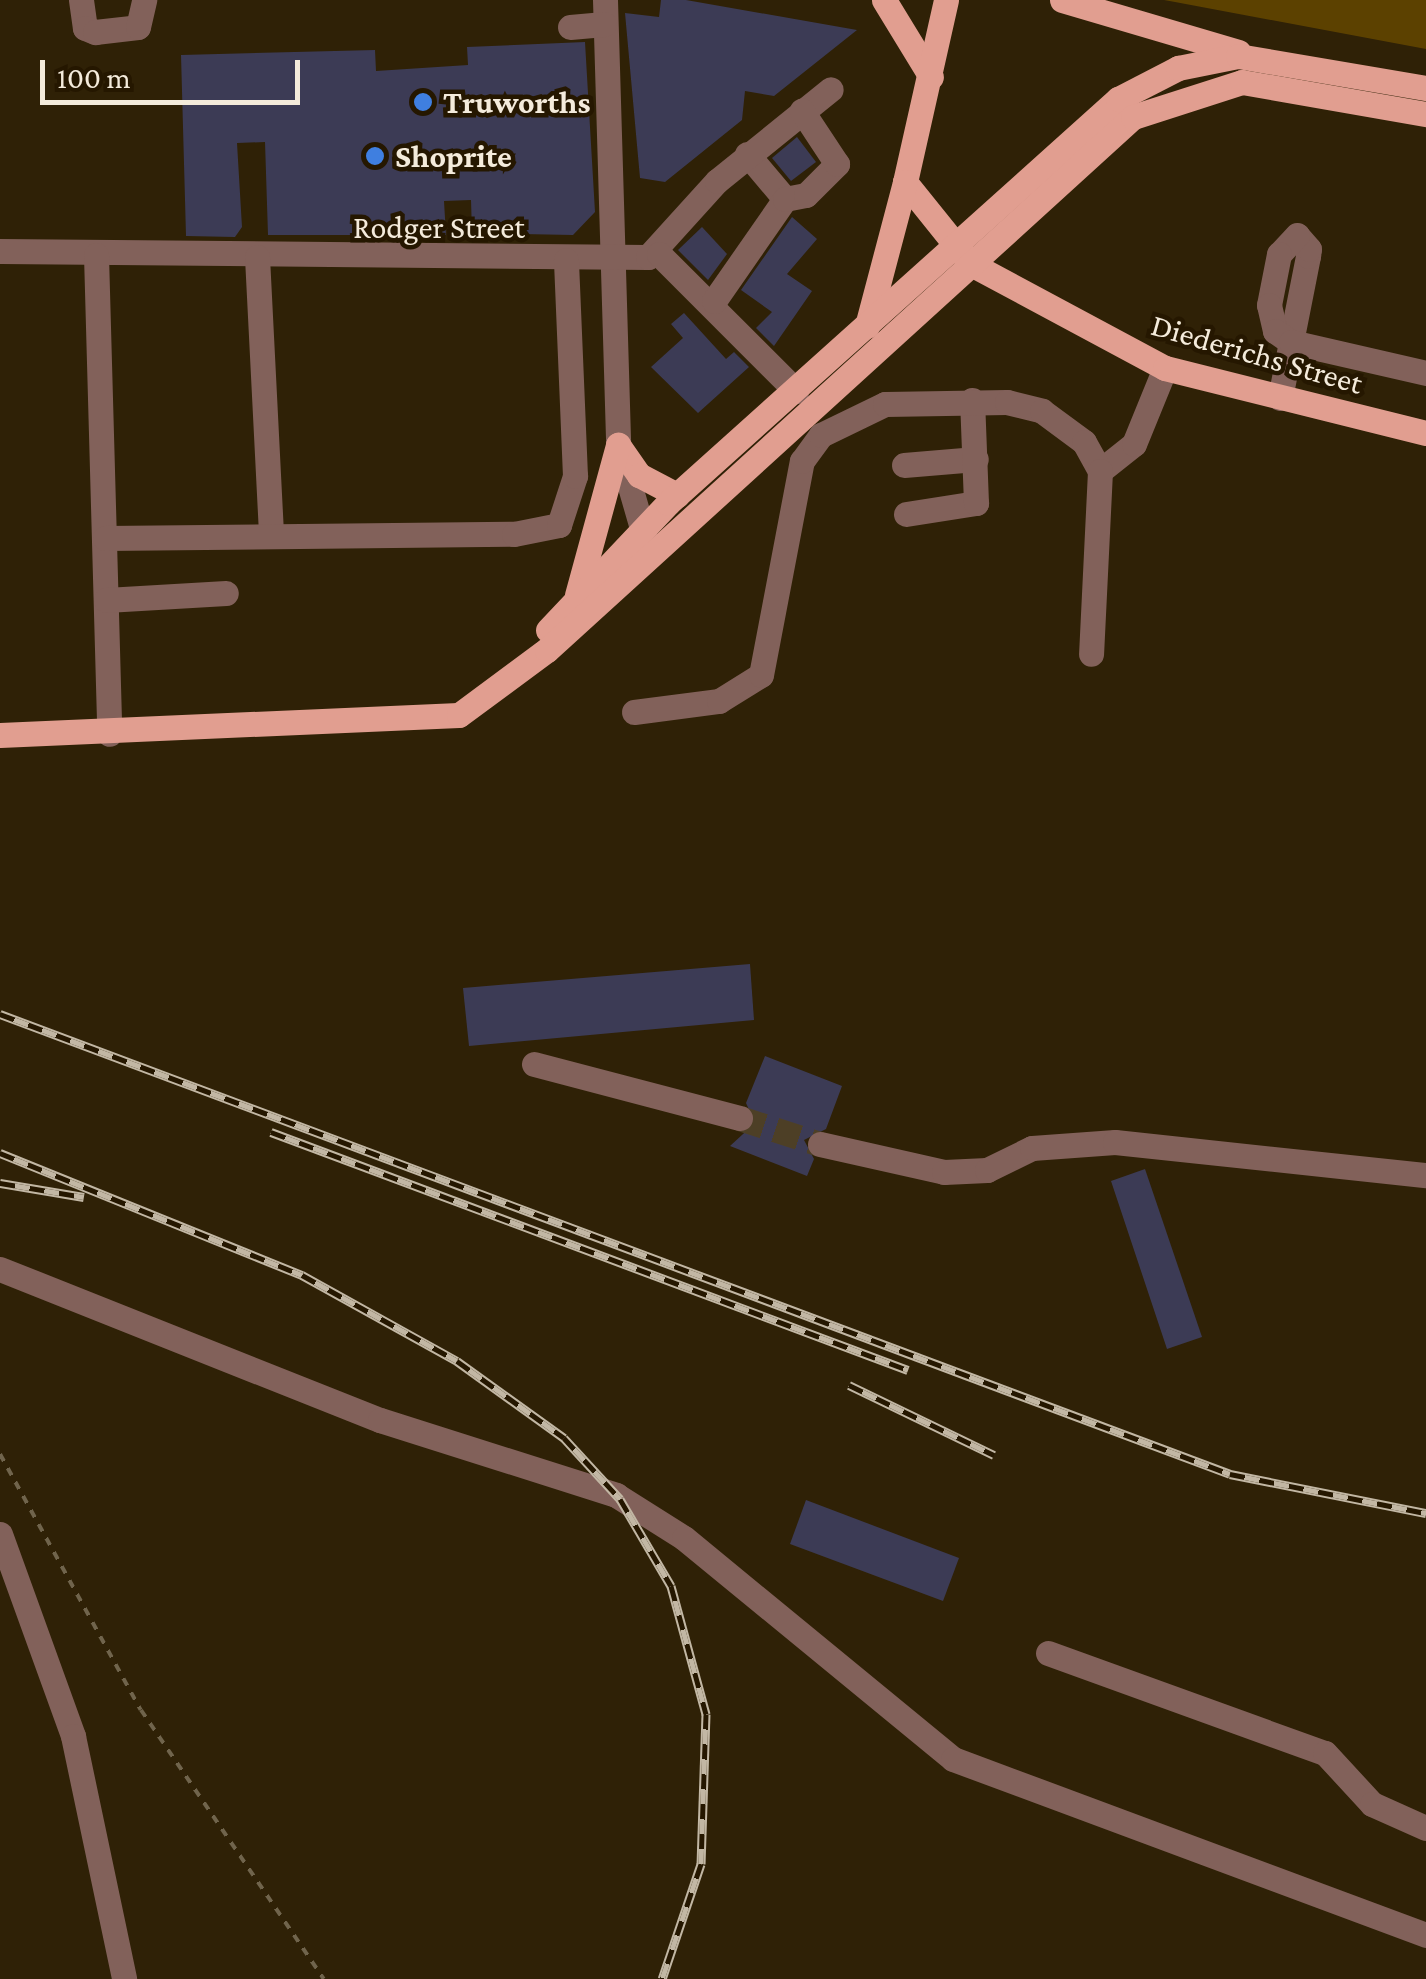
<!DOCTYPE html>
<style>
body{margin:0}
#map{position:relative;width:1426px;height:1979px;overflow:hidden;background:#2f2106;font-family:"Crimson Pro",serif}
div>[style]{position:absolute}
.green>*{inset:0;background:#5c4100}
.building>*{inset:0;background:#3c3b55}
.minor-tunnel>*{height:25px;margin-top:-12.5px;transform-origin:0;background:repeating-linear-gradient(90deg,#4d3f26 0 25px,transparent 0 37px)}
.path>*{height:4px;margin-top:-2px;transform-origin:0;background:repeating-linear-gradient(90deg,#70644c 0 8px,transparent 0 16px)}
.minor>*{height:25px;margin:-12.5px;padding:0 12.5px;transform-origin:12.5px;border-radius:12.5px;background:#82615a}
.major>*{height:25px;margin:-12.5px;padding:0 12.5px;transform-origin:12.5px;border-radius:12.5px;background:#e19e90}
.rail>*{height:9px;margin-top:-4.5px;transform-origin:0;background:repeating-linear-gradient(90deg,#251700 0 15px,#c2b7a4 0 30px);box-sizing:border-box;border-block:2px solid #c2b7a4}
.dots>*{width:28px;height:28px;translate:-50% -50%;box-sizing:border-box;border:5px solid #251700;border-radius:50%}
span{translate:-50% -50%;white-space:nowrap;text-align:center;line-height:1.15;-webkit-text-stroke:9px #251700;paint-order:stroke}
.poi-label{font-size:32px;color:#f4ebdb;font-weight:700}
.left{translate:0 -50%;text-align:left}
.street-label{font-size:32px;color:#f4ebdb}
.scale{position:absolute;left:40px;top:60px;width:260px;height:45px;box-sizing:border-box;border:5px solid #f4ebdb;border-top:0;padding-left:12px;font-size:30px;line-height:35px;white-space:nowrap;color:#f4ebdb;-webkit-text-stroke:8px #251700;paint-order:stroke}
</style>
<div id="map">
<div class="green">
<div style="clip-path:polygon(1164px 0,1426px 0,1426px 49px,1175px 2px)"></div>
</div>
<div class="building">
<div style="clip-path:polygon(661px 0,686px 0,857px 30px,774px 96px,745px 91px,742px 120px,665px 182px,640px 178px,625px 13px,659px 17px)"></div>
<div style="clip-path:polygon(585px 42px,595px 212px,573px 235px,472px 233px,471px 200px,444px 201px,446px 235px,268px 235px,265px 142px,237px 143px,242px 227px,235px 237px,186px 236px,181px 55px,375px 50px,376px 71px,468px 65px,467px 47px)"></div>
<div style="clip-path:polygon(797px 137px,816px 162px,791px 181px,772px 158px)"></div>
<div style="clip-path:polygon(792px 217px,817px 239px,787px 274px,812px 291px,774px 346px,756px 328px,772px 312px,741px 290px)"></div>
<div style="clip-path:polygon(702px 227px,727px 254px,708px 280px,678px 250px)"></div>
<div style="clip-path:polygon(684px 313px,726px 359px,734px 352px,749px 367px,698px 413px,651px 367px,683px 338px,671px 324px)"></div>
<div style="clip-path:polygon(750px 964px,754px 1020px,469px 1046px,463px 988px)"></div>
<div style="clip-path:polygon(765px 1056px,842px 1086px,826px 1129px,804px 1140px,814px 1159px,807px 1176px,730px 1146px,755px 1123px,746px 1103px)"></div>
<div style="clip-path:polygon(1145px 1169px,1202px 1337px,1167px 1349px,1111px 1181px)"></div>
<div style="clip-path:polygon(806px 1500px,959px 1558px,943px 1601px,790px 1544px)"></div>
</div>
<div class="minor-tunnel">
<div style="left:740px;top:1118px;width:84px;rotate:18deg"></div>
</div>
<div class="path">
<div style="left:0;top:1454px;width:292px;rotate:61.2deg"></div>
<div style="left:141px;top:1710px;width:325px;rotate:55.8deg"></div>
</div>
<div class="minor">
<div style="left:81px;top:0;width:28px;rotate:82deg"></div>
<div style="left:85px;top:28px;width:11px;rotate:22deg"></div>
<div style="left:95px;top:32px;width:43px;rotate:-6.6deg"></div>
<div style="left:138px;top:27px;width:28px;rotate:-77deg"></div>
<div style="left:605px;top:0;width:445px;rotate:88.3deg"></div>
<div style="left:618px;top:445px;width:108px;rotate:73.9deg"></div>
<div style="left:570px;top:27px;width:34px;rotate:-5deg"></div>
<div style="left:747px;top:154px;width:59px;rotate:49.8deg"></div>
<div style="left:0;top:251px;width:648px;rotate:0.53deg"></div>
<div style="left:648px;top:257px;width:103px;rotate:-47.8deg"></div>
<div style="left:717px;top:181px;width:146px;rotate:-38.9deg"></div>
<div style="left:659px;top:254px;width:194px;rotate:45deg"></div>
<div style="left:96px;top:255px;width:479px;rotate:88.4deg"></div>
<div style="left:257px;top:257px;width:278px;rotate:87.1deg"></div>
<div style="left:714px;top:301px;width:124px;rotate:-55.2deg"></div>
<div style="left:785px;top:199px;width:21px;rotate:-11deg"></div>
<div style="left:806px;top:195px;width:44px;rotate:-45deg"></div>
<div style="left:837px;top:164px;width:64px;rotate:-123.4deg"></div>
<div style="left:1280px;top:398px;width:57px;rotate:-78.9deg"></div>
<div style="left:1291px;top:342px;width:88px;rotate:-78.8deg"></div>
<div style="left:1308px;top:256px;width:7px;rotate:-82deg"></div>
<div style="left:1309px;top:249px;width:18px;rotate:-131deg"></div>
<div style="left:1297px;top:235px;width:26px;rotate:133deg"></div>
<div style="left:1279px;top:254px;width:52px;rotate:101.1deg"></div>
<div style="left:1269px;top:305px;width:27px;rotate:77deg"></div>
<div style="left:1275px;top:331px;width:19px;rotate:35deg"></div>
<div style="left:1291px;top:342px;width:139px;rotate:12.9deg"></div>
<div style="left:904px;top:465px;width:72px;rotate:-4.8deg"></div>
<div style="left:1100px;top:471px;width:43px;rotate:-38.5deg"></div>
<div style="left:1134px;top:444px;width:82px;rotate:-67.8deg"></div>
<div style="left:906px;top:514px;width:71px;rotate:-8.9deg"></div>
<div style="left:976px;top:503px;width:103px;rotate:-92.2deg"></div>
<div style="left:105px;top:538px;width:409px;rotate:-0.6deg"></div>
<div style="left:514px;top:534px;width:46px;rotate:-11.3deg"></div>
<div style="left:559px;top:525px;width:52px;rotate:-71.9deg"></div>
<div style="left:575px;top:476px;width:216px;rotate:-92.4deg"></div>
<div style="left:106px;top:600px;width:120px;rotate:-3.3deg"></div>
<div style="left:634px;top:712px;width:86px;rotate:-7.4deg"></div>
<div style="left:719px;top:701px;width:49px;rotate:-31.8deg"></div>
<div style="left:761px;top:675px;width:218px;rotate:-79.2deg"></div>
<div style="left:802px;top:461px;width:32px;rotate:-54deg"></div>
<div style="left:821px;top:435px;width:71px;rotate:-25.8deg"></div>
<div style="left:885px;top:404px;width:122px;rotate:-0.9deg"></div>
<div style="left:1007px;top:402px;width:36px;rotate:14deg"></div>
<div style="left:1042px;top:411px;width:52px;rotate:36.4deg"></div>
<div style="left:1084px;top:442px;width:33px;rotate:61deg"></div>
<div style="left:1100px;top:471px;width:183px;rotate:92.8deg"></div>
<div style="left:534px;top:1064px;width:213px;rotate:14.7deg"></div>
<div style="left:820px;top:1144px;width:127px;rotate:12.7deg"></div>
<div style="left:944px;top:1172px;width:43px;rotate:-2.7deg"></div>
<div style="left:987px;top:1170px;width:50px;rotate:-26.1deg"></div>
<div style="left:1032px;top:1148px;width:83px;rotate:-4.1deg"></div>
<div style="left:1115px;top:1142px;width:313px;rotate:6.1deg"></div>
<div style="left:0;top:1269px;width:409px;rotate:21.7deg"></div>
<div style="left:380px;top:1420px;width:248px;rotate:17.6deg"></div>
<div style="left:616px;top:1495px;width:80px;rotate:32.3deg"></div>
<div style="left:684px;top:1538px;width:348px;rotate:39.4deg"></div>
<div style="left:953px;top:1759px;width:505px;rotate:20.41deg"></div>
<div style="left:0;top:1534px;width:215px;rotate:70.1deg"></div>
<div style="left:73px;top:1736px;width:248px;rotate:78.1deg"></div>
<div style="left:1048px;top:1653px;width:294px;rotate:19.9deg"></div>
<div style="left:1325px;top:1753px;width:69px;rotate:47.3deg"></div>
<div style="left:1372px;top:1804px;width:59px;rotate:24deg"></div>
</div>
<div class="major">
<div style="left:884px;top:0;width:90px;rotate:58.6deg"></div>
<div style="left:946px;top:0;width:187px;rotate:102.7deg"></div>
<div style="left:905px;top:182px;width:105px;rotate:51.2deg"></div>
<div style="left:971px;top:264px;width:220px;rotate:28.2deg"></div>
<div style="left:1165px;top:368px;width:269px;rotate:14deg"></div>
<div style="left:1062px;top:0;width:184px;rotate:16.4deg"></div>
<div style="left:867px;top:326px;width:149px;rotate:-75.2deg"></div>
<div style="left:618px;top:445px;width:37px;rotate:55deg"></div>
<div style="left:639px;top:475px;width:43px;rotate:27.8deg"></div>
<div style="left:577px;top:595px;width:156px;rotate:-74.7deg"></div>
<div style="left:548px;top:630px;width:175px;rotate:-46.6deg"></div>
<div style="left:668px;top:503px;width:605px;rotate:-41.92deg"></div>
<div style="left:1118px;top:99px;width:68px;rotate:-27.3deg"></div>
<div style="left:1178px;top:68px;width:61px;rotate:-11.3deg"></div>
<div style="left:1238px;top:56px;width:191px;rotate:9.7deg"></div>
<div style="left:0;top:735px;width:459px;rotate:-2.5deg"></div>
<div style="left:459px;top:715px;width:109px;rotate:-36.5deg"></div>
<div style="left:547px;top:650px;width:792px;rotate:-42.29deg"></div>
<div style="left:1133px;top:117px;width:114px;rotate:-17.8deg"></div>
<div style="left:1242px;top:82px;width:187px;rotate:9.9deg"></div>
</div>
<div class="rail">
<div style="left:0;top:1014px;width:1313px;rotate:20.5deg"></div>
<div style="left:1230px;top:1474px;width:200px;rotate:11.3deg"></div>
<div style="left:271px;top:1132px;width:680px;rotate:20.49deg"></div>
<div style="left:0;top:1153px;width:326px;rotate:22deg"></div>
<div style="left:302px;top:1275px;width:177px;rotate:29deg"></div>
<div style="left:457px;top:1361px;width:132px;rotate:35.7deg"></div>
<div style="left:564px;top:1438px;width:83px;rotate:47.4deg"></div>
<div style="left:620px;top:1499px;width:101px;rotate:59.6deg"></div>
<div style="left:671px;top:1586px;width:133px;rotate:74.7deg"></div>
<div style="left:706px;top:1714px;width:150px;rotate:91.9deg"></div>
<div style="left:701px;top:1864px;width:121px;rotate:108.7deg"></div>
<div style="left:0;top:1183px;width:85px;rotate:9.5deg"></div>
<div style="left:849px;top:1385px;width:161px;rotate:25.8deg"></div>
</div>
<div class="dots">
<div style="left:423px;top:102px;background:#3f7fe0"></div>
<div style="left:375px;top:156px;background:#3f7fe0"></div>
</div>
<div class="poi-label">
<span class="left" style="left:443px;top:102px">Truworths</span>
<span class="left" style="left:395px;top:156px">Shoprite</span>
</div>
<div class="street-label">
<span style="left:439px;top:227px">Rodger Street</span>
<span style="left:1257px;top:354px;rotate:16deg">Diederichs Street</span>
</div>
<div class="scale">100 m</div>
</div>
